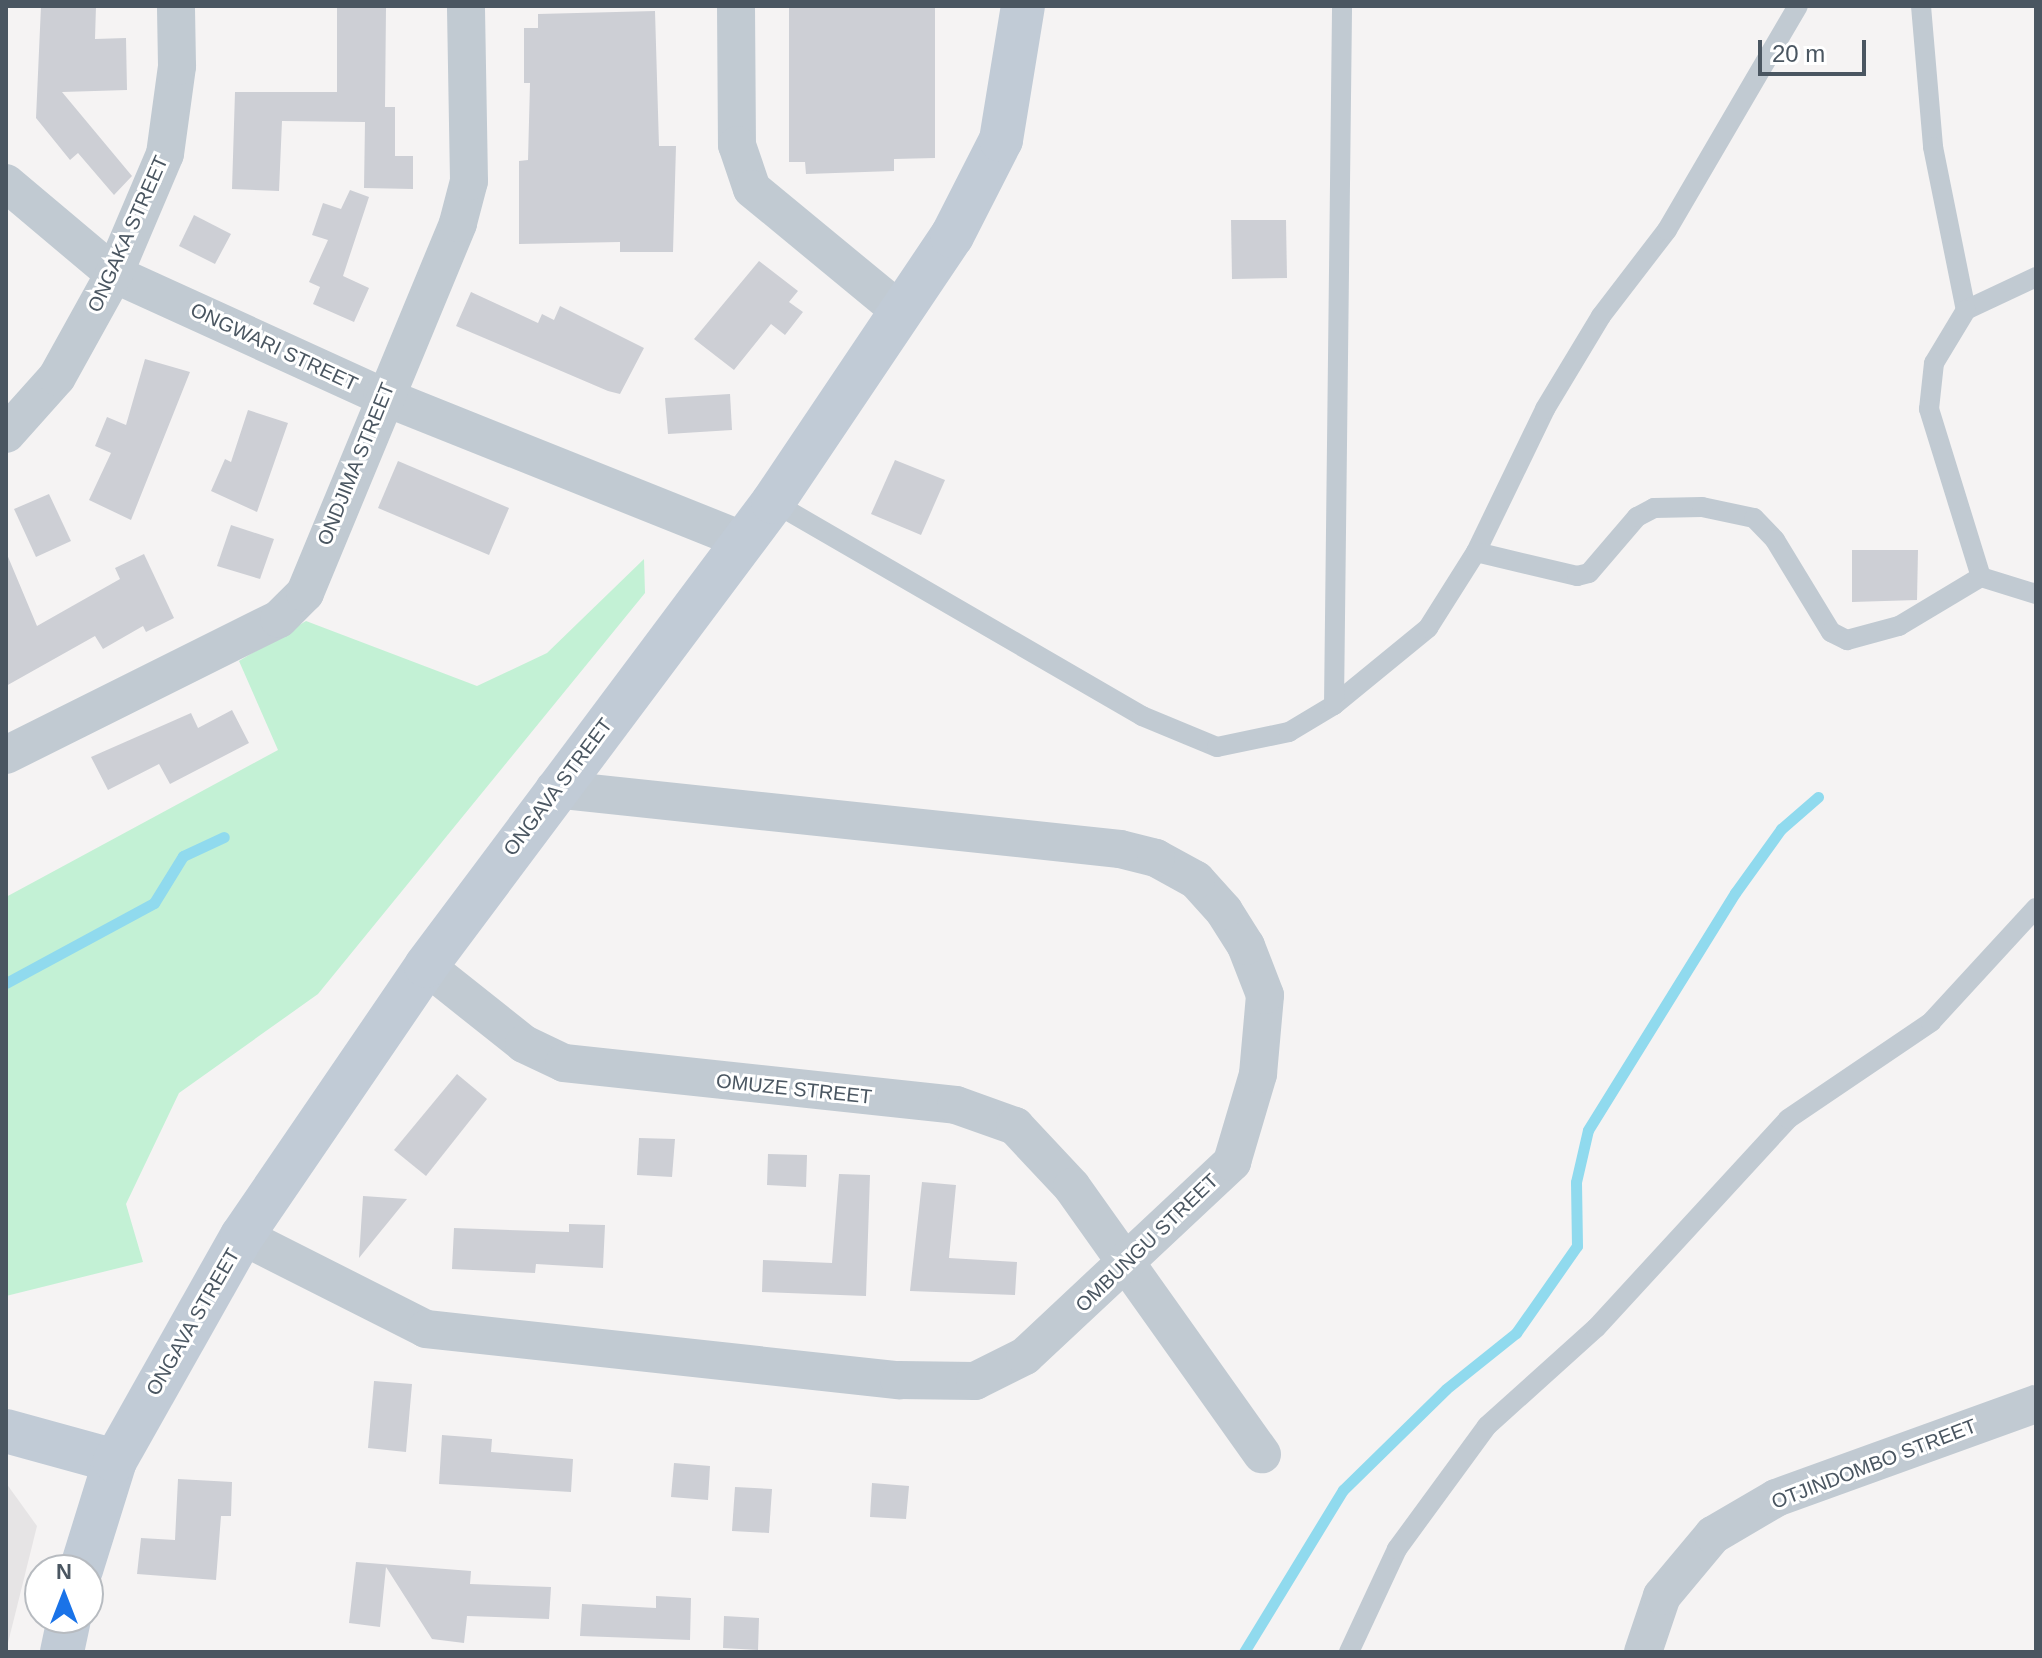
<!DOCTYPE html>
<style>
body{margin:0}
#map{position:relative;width:2042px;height:1658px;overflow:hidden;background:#f5f3f3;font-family:Helvetica,sans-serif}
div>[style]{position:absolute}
.education>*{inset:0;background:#e6e4e5}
.green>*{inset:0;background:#c3f1d5}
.stream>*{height:11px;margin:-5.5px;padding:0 5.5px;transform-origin:5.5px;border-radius:5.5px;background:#90daee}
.building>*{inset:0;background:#cdcfd5}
.lane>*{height:20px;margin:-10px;padding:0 10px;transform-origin:10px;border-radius:10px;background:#c1cad2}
.street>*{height:38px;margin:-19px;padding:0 19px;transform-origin:19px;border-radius:19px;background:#c1cad2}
.secondary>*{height:44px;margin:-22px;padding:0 22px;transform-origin:22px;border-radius:22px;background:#c1cbd6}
span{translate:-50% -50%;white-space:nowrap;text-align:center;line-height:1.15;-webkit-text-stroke:6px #fff;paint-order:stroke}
.street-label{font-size:20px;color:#4a5661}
.frame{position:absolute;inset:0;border:8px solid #4a5661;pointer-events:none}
.north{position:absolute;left:24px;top:1554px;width:80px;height:80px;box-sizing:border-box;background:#fff;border:2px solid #b7bbc0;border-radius:50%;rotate:0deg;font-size:22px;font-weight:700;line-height:32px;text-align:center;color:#4a5661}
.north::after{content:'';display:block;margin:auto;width:28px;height:36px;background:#1a73e8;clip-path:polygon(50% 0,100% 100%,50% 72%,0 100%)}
.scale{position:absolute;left:1758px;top:40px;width:108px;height:36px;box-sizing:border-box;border:4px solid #4a5661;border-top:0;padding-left:10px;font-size:24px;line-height:28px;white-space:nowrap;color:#4a5661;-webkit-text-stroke:6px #fff;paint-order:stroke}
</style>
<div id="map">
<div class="education">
<div style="clip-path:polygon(6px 1483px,37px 1526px,6px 1651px)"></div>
</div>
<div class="green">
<div style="clip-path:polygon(644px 559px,645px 593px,318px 994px,179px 1093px,126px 1204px,143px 1262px,6px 1296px,6px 897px,278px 750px,239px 661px,306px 621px,477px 686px,547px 653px)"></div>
</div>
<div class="stream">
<div style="left:6px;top:983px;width:168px;rotate:-28.4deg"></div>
<div style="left:154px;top:903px;width:55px;rotate:-58.3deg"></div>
<div style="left:183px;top:856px;width:45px;rotate:-24.9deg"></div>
<div style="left:1244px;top:1652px;width:190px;rotate:-58.6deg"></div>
<div style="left:1343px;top:1490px;width:144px;rotate:-44.4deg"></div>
<div style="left:1446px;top:1389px;width:90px;rotate:-38.7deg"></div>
<div style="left:1516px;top:1333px;width:106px;rotate:-55deg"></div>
<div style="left:1577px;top:1246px;width:64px;rotate:-90.9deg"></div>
<div style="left:1576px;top:1182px;width:53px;rotate:-77deg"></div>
<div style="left:1588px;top:1130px;width:279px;rotate:-58.2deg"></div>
<div style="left:1735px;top:893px;width:79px;rotate:-54.3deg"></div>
<div style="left:1781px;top:829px;width:49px;rotate:-40.9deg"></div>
</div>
<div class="building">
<div style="clip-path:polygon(41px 6px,96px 6px,95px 39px,126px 38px,127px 90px,62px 92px,132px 176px,114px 195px,78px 153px,70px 160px,36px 118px)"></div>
<div style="clip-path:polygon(789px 6px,935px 6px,935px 158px,894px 159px,894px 171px,806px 174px,805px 162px,789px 162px)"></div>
<div style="clip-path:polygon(337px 8px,386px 8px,385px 107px,395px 107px,395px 156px,413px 156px,413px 189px,364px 188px,365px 122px,282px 121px,279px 191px,232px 189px,235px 92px,337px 92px)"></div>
<div style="clip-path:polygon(655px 11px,659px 146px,676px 146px,673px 252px,620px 252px,620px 242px,519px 244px,519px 161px,528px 160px,530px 83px,524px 83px,524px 28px,538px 28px,538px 14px)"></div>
<div style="clip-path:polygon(350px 190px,369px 197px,343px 276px,369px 288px,354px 322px,313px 304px,320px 287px,309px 282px,328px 240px,312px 235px,323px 203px,341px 209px)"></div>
<div style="clip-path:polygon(194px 215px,231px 234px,215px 264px,179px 246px)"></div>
<div style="clip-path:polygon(1231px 220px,1286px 220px,1287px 278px,1232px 279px)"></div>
<div style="clip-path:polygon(759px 261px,798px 291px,789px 302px,803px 312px,785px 335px,771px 324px,734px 370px,694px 339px)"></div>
<div style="clip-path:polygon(471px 292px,538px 323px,542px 314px,554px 320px,560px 306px,644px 348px,620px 394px,608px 391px,456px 326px)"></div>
<div style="clip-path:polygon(145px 359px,190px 372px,131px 520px,89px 500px,111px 453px,95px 446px,107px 417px,126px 425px)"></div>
<div style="clip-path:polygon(730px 394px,732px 430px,668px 434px,665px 398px)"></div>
<div style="clip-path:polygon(248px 410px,288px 423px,257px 512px,211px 491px,225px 459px,231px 462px)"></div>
<div style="clip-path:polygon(895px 460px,945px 480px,921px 535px,871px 514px)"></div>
<div style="clip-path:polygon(398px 461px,509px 508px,489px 555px,378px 508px)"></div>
<div style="clip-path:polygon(49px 494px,71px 541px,36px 557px,14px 509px)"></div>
<div style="clip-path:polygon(231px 525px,274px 539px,260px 579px,217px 566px)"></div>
<div style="clip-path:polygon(1852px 550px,1918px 550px,1917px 600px,1852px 602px)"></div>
<div style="clip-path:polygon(6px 552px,37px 626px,120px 579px,115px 568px,144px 554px,174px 618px,146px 632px,143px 626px,103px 649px,95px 636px,6px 686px)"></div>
<div style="clip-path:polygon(232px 710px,249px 743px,170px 784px,159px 764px,108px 790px,91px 757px,191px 713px,198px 728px)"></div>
<div style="clip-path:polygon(457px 1074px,487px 1099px,426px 1176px,394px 1150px)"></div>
<div style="clip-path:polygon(639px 1138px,675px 1139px,672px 1177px,637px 1175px)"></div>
<div style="clip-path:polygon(768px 1154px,807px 1155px,806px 1187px,767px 1185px)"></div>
<div style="clip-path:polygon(839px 1174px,870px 1175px,866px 1296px,762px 1292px,763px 1260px,832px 1263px)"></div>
<div style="clip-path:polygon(922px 1182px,956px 1185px,949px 1258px,1017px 1262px,1015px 1295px,910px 1291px)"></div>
<div style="clip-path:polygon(363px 1196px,407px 1199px,359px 1258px)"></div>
<div style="clip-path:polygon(569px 1224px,605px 1225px,603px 1268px,536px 1264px,535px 1273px,452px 1269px,454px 1228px,569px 1232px)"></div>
<div style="clip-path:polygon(374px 1381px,412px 1384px,406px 1452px,368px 1448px)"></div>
<div style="clip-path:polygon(442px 1435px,492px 1439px,491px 1452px,573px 1459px,571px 1492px,439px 1484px)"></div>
<div style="clip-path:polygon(674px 1463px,710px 1466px,708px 1500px,671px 1497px)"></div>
<div style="clip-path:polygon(178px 1479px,232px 1482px,231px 1516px,221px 1516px,216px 1580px,137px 1574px,141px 1538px,175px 1540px)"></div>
<div style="clip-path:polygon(872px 1483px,909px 1486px,906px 1519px,870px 1517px)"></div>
<div style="clip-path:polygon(735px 1487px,772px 1489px,769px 1533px,732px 1531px)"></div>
<div style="clip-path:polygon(356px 1562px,471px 1571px,470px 1584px,551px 1587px,549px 1619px,467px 1616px,464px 1643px,432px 1639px,386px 1567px,380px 1627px,349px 1623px)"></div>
<div style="clip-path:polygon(656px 1596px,691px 1598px,690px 1640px,580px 1636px,582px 1604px,656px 1608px)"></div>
<div style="clip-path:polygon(724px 1616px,759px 1618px,758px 1650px,723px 1648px)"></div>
</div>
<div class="lane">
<div style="left:1921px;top:6px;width:142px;rotate:85.1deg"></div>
<div style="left:1933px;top:147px;width:166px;rotate:78.6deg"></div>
<div style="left:2036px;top:277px;width:77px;rotate:154.8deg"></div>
<div style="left:1966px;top:310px;width:62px;rotate:121.1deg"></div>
<div style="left:1934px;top:363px;width:46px;rotate:96.2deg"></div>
<div style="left:1929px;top:409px;width:176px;rotate:72.8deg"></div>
<div style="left:1981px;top:577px;width:58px;rotate:17.2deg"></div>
<div style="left:773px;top:502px;width:427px;rotate:30.1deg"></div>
<div style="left:1142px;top:716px;width:81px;rotate:22.5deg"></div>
<div style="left:1217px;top:747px;width:74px;rotate:-11.8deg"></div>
<div style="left:1289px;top:732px;width:52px;rotate:-31deg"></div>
<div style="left:1334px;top:705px;width:122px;rotate:-39.3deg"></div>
<div style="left:1428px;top:628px;width:90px;rotate:-57.7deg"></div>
<div style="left:1476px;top:552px;width:159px;rotate:-64.2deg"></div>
<div style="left:1545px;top:409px;width:109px;rotate:-58.9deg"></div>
<div style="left:1601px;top:316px;width:108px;rotate:-52.5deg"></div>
<div style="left:1667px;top:230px;width:259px;rotate:-59.7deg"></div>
<div style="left:1476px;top:552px;width:104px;rotate:13.4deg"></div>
<div style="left:1577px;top:576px;width:12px;rotate:-14deg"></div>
<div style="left:1589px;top:573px;width:74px;rotate:-49.4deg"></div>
<div style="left:1637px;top:517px;width:19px;rotate:-28deg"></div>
<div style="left:1654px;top:508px;width:48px;rotate:-1.2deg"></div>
<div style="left:1702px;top:507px;width:53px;rotate:11.9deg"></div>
<div style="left:1754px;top:518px;width:30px;rotate:46deg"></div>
<div style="left:1775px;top:540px;width:108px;rotate:58.7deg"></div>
<div style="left:1831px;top:632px;width:18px;rotate:27deg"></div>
<div style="left:1847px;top:640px;width:54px;rotate:-15.1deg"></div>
<div style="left:1899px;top:626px;width:96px;rotate:-30.9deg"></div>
<div style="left:1334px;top:705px;width:699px;rotate:-89.34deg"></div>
<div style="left:1349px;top:1652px;width:114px;rotate:-65deg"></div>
<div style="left:1397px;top:1549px;width:152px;rotate:-53.8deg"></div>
<div style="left:1487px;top:1426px;width:147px;rotate:-42deg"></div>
<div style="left:1596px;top:1328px;width:284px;rotate:-47.4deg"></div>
<div style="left:1788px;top:1119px;width:173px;rotate:-34.1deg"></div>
<div style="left:1931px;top:1022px;width:155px;rotate:-47.4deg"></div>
</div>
<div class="street">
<div style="left:736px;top:6px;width:139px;rotate:89.6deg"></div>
<div style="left:737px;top:145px;width:46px;rotate:71.2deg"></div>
<div style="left:752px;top:189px;width:193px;rotate:39.5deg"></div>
<div style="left:6px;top:183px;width:141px;rotate:40.1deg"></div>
<div style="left:114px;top:274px;width:294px;rotate:24.5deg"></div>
<div style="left:382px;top:396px;width:390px;rotate:21.8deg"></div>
<div style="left:6px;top:434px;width:76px;rotate:-48.2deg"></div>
<div style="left:57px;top:377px;width:118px;rotate:-61deg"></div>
<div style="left:114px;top:274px;width:130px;rotate:-67deg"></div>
<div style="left:165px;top:154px;width:89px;rotate:-82.2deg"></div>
<div style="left:177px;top:66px;width:60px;rotate:-91deg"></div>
<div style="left:6px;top:755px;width:305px;rotate:-26.5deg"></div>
<div style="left:279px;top:619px;width:37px;rotate:-45deg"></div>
<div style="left:305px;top:593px;width:400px;rotate:-67.5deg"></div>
<div style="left:458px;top:223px;width:43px;rotate:-75.3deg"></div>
<div style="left:469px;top:181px;width:175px;rotate:-91deg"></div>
<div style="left:426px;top:966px;width:125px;rotate:38.5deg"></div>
<div style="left:524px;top:1044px;width:44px;rotate:25.4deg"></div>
<div style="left:564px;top:1063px;width:394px;rotate:6.1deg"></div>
<div style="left:956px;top:1105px;width:63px;rotate:19.6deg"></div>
<div style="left:1015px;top:1126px;width:83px;rotate:46.9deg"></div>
<div style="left:1072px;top:1187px;width:328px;rotate:54.6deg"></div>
<div style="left:242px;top:1236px;width:206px;rotate:26.8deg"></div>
<div style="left:426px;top:1329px;width:476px;rotate:6.2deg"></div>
<div style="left:899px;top:1380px;width:76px;rotate:0.8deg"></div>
<div style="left:975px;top:1381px;width:56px;rotate:-26.6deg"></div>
<div style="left:1025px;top:1356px;width:284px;rotate:-43.1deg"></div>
<div style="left:1232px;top:1162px;width:92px;rotate:-73.5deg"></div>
<div style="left:1258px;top:1074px;width:79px;rotate:-84.9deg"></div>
<div style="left:1265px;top:995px;width:53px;rotate:-111.2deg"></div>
<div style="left:1246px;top:946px;width:41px;rotate:-122.2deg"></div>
<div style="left:1224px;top:911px;width:42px;rotate:-132.1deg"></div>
<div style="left:1196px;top:880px;width:46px;rotate:-151.2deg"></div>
<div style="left:1156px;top:858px;width:37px;rotate:-166deg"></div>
<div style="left:1120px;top:849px;width:569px;rotate:-173.95deg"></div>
<div style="left:1643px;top:1652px;width:59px;rotate:-71.3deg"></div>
<div style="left:1662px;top:1596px;width:80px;rotate:-50.1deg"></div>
<div style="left:1713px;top:1535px;width:73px;rotate:-30.4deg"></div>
<div style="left:1776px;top:1498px;width:276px;rotate:-19.9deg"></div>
</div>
<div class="secondary">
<div style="left:6px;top:1431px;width:113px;rotate:15.4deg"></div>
<div style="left:81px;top:1570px;width:114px;rotate:-72.7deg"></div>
<div style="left:115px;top:1461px;width:258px;rotate:-60.6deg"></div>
<div style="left:242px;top:1236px;width:327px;rotate:-55.7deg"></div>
<div style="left:426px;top:966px;width:579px;rotate:-53.21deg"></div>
<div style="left:773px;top:502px;width:321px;rotate:-56.1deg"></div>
<div style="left:952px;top:236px;width:108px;rotate:-63deg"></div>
<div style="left:1001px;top:140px;width:136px;rotate:-80.7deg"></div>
<div style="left:62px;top:1652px;width:35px;rotate:-78deg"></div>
</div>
<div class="street-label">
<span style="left:128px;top:234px;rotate:-66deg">ONGAKA STREET</span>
<span style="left:274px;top:347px;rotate:25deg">ONGWARI STREET</span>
<span style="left:356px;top:464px;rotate:-68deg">ONDJIMA STREET</span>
<span style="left:558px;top:787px;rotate:-53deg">ONGAVA STREET</span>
<span style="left:794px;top:1089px;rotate:6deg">OMUZE STREET</span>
<span style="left:1147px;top:1243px;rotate:-44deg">OMBUNGU STREET</span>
<span style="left:193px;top:1322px;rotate:-60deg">ONGAVA STREET</span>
<span style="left:1874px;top:1464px;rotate:-21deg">OTJINDOMBO STREET</span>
</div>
<div class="frame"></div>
<div class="north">N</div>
<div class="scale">20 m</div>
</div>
